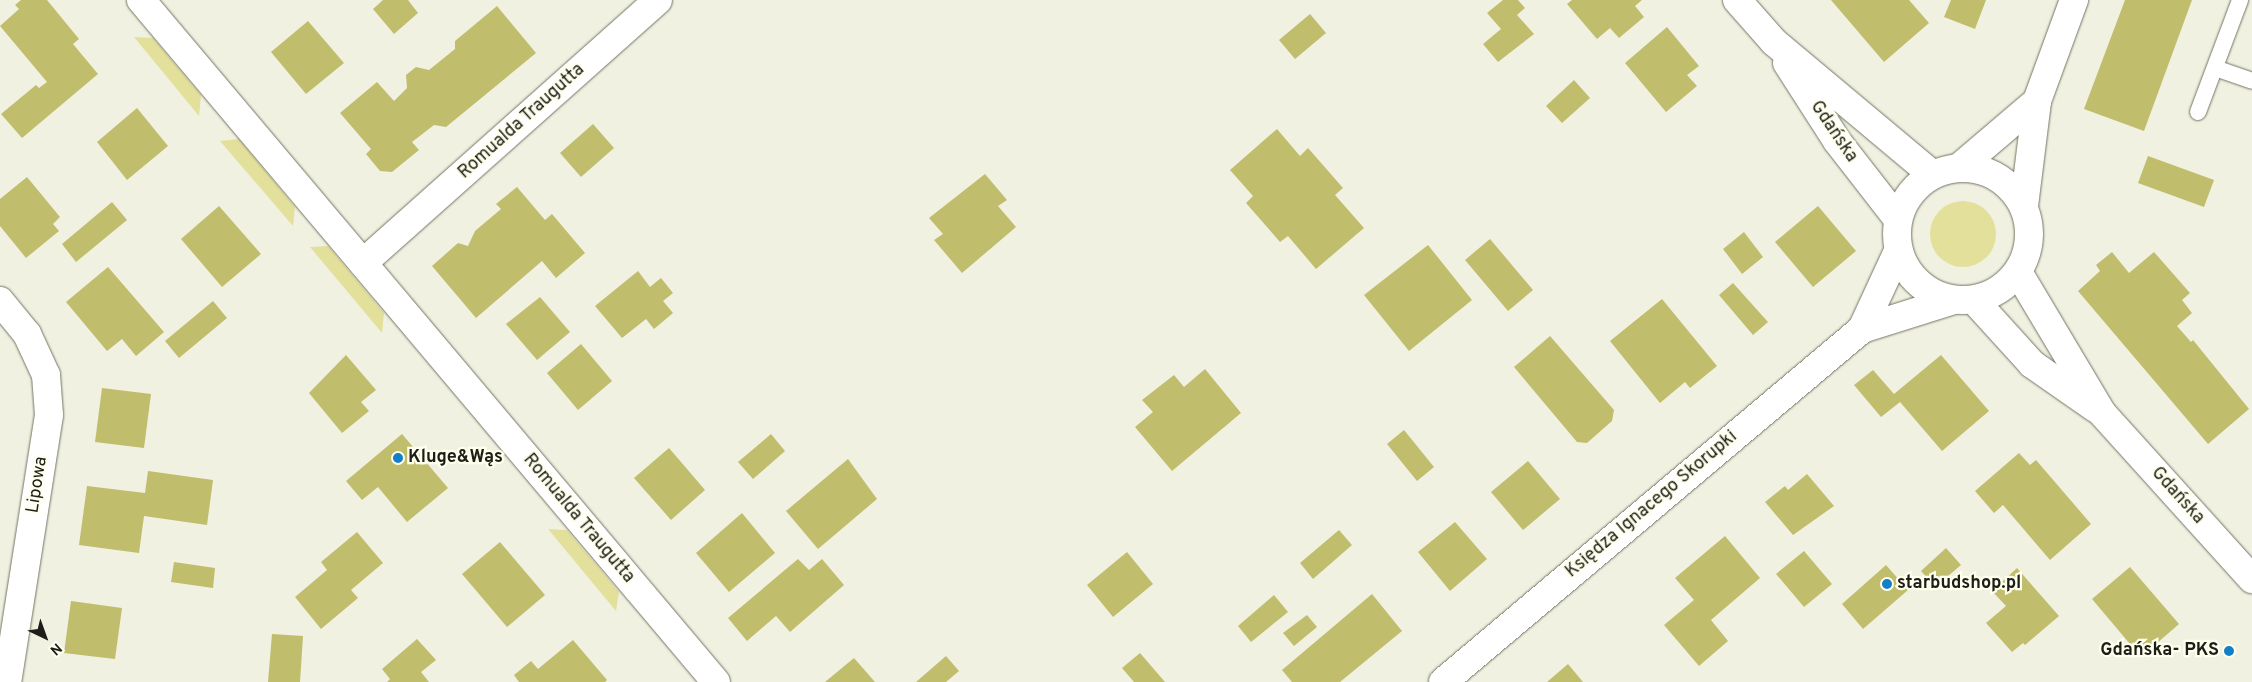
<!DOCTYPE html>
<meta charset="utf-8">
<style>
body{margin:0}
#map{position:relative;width:2252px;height:682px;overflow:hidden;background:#f1f1e1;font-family:Overpass,sans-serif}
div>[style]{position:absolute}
.green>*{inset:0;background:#e2e09a}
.round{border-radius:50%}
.building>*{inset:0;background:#c0bd6d}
.roads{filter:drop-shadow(0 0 1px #747465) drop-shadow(0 0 1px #747465)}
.lane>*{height:16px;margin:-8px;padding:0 8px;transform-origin:8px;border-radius:8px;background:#fff}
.street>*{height:28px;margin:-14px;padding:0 14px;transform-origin:14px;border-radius:14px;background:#fff}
.secondary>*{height:28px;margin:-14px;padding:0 14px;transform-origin:14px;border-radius:14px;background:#fff}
.secondary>.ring{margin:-14px;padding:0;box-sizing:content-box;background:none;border:28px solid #fff;border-radius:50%}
.dots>*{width:14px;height:14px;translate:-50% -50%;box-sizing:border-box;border:2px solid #ffe;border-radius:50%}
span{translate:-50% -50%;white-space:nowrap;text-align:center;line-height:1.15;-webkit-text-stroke:4.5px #ffe;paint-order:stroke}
.street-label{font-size:18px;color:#1e1e18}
.poi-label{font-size:18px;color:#1e1e18;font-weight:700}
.left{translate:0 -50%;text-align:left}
.right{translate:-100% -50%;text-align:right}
.north{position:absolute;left:20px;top:612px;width:50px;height:50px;-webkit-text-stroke:4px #ffe;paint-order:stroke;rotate:138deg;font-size:14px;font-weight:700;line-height:20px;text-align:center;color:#1e1e18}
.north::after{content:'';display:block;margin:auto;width:18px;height:22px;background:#1e1e18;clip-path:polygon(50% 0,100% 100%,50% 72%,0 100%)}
</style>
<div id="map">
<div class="green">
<div style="clip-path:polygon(134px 37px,153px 38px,201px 95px,199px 116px)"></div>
<div style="clip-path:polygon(239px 139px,295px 207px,293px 226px,220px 141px)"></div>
<div class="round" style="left:1930px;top:201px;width:66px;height:66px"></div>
<div style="clip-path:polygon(328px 246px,384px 313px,382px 333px,310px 247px)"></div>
<div style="clip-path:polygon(548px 529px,567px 530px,619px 592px,616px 611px)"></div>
</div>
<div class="building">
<div style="clip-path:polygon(21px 0,47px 0,79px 39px,73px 44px,98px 74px,22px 138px,1px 114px,36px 85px,39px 88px,47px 82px,0 26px,19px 9px,15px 5px)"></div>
<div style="clip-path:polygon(383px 0,408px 0,418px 13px,394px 34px,373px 9px)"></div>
<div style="clip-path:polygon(1503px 0,1518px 0,1525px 8px,1517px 15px,1534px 34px,1498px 62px,1483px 44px,1501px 29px,1487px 13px)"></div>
<div style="clip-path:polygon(1572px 0,1642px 0,1635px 6px,1644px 17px,1619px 38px,1610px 28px,1597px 39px,1567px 4px)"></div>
<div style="clip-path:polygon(1831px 0,1909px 0,1929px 23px,1884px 62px)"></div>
<div style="clip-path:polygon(1951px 0,1986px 0,1975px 29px,1944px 17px)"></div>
<div style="clip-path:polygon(2125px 0,2192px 0,2144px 131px,2084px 109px)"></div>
<div style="clip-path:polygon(497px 6px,536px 53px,446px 127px,434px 125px,412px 142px,419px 150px,392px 172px,380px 171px,366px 154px,371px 149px,340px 113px,377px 82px,394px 101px,407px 88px,406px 75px,416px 67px,429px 70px,455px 49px,455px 41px)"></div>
<div style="clip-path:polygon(1310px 14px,1326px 33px,1295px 59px,1279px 40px)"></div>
<div style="clip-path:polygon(308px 21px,344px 63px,306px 94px,271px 52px)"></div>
<div style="clip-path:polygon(1667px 27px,1699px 66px,1687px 75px,1697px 86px,1666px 112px,1625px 63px)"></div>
<div style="clip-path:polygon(1574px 80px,1590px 98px,1562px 123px,1546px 106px)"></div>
<div style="clip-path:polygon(137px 108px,168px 146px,127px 180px,97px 142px)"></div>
<div style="clip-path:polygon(593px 124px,614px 148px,581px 177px,560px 153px)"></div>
<div style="clip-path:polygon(1277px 129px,1300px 156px,1308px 148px,1343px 188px,1335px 195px,1364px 228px,1316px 269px,1288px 236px,1280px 242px,1246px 203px,1253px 196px,1230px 170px)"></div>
<div style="clip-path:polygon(2148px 156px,2214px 180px,2204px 207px,2138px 183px)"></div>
<div style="clip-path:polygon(985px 174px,1007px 200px,998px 206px,1016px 227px,962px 273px,934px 240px,943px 234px,929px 218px)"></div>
<div style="clip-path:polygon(27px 177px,60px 217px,53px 224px,59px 231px,26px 258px,0 226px,0 199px)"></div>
<div style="clip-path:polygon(517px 187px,545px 220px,552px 214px,585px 253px,556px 278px,542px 261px,476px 318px,432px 266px,458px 243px,468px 246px,475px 231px,501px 209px,496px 204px)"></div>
<div style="clip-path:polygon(112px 202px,127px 220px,76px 262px,62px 244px)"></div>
<div style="clip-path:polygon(219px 206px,261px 254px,222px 287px,181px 239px)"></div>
<div style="clip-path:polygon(1818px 206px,1856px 251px,1813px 287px,1775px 242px)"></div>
<div style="clip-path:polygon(1744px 232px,1763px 257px,1742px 274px,1723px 249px)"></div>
<div style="clip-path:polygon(1490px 239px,1533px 290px,1508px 311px,1465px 260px)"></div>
<div style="clip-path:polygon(1428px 245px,1472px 300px,1409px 351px,1364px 295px)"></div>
<div style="clip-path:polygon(2112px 252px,2129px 273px,2154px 252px,2190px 293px,2182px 300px,2192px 313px,2177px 326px,2191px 342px,2193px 340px,2249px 409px,2208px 444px,2078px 291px,2100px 271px,2096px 265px)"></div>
<div style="clip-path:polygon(108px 267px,164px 332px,136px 356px,122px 339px,107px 351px,66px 302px)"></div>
<div style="clip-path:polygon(638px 271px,650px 287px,661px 278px,673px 293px,663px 301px,673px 313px,654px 329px,646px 319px,622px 338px,595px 306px)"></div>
<div style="clip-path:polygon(1733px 283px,1768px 322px,1753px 335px,1719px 295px)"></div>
<div style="clip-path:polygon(540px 297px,570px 332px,537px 360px,506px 324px)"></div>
<div style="clip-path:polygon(1662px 299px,1717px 366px,1690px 388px,1685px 382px,1660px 403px,1610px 341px)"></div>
<div style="clip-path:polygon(213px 301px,227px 318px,179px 358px,165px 341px)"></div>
<div style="clip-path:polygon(1550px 336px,1614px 410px,1612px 421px,1587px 443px,1577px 442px,1514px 367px)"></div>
<div style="clip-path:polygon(581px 344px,612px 381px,578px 410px,547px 373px)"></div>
<div style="clip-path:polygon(346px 355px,376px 390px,361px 402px,369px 411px,342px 433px,309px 393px)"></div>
<div style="clip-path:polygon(1941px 355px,1989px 411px,1942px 451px,1900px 402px,1881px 417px,1854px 385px,1873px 370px,1894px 394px)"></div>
<div style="clip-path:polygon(1205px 369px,1241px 413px,1172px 471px,1135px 427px,1153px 412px,1142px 400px,1174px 375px,1184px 387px)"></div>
<div style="clip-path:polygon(102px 388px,151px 394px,144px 448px,95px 442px)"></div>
<div style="clip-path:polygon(1404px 430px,1434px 467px,1417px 481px,1387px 444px)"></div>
<div style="clip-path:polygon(402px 434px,448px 488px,407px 522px,378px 487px,362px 500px,346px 481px)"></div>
<div style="clip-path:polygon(771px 434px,785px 451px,753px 479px,738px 462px)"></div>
<div style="clip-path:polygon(669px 448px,705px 490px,671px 520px,634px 478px)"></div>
<div style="clip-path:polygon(2019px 453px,2030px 465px,2036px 460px,2091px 524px,2050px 560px,2003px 505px,1994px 513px,1975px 491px)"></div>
<div style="clip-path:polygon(848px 459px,877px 499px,818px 549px,786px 511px)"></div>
<div style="clip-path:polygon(1528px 461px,1560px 499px,1523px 530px,1491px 492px)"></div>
<div style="clip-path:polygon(148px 471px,213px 480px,207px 525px,144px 516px,139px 553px,79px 545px,87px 486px,145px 493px)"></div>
<div style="clip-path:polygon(1807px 474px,1834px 506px,1793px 535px,1765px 502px,1785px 486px,1788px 490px)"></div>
<div style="clip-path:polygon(742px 513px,775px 553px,729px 592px,696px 553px)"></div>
<div style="clip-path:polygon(1455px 522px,1487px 559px,1450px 591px,1418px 552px)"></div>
<div style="clip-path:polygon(1339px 530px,1352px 545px,1313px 579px,1300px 563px)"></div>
<div style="clip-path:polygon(357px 532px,383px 563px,351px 590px,358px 598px,321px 629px,295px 597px,327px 570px,321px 562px)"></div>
<div style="clip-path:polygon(1725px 536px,1760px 578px,1711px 620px,1728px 641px,1699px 666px,1664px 625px,1694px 600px,1675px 578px)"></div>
<div style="clip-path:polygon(500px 542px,545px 595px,507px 627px,462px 574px)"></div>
<div style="clip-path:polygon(1946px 548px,1961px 565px,1935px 587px,1921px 571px)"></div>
<div style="clip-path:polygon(1804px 551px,1832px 584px,1804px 607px,1776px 574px)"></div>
<div style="clip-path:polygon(1127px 552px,1153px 584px,1113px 617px,1087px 585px)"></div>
<div style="clip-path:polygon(798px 559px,809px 570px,822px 559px,844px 585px,790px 632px,776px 616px,747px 641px,728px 618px)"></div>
<div style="clip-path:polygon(174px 562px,215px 568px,213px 588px,171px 582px)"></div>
<div style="clip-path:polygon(1886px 565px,1908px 590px,1863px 629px,1842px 604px)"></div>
<div style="clip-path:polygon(2130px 567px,2179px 624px,2141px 657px,2092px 599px)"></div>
<div style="clip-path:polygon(2017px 568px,2059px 616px,2025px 645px,2023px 643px,2012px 652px,1986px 623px,2006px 606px,1992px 591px)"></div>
<div style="clip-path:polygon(1372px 594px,1402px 631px,1340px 682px,1292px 682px,1282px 670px)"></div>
<div style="clip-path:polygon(1274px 595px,1288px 612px,1251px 642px,1238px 626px)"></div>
<div style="clip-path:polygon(71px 601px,122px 608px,115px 659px,64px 653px)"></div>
<div style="clip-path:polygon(1307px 615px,1317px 627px,1294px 646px,1283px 633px)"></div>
<div style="clip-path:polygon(272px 634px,303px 636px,300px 682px,268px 682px)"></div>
<div style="clip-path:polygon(417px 639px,436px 660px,421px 672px,429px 682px,387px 682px,390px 679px,382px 669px)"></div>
<div style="clip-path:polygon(573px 640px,607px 680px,605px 682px,519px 682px,514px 675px,531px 661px,538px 669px)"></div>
<div style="clip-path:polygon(1140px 653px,1165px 682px,1134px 682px,1122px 668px)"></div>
<div style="clip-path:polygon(946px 656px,959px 671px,946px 682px,916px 682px)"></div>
<div style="clip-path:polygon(854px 658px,875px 682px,825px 682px)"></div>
<div style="clip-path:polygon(1568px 664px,1583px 682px,1547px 682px)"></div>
</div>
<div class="roads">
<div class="lane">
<div style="left:2215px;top:68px;width:39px;rotate:19deg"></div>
<div style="left:2198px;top:112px;width:120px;rotate:-69.4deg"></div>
</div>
<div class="street">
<div style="left:141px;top:0;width:892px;rotate:49.87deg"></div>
<div style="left:1961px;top:166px;width:100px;rotate:-40.5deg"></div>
<div style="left:2024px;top:206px;width:106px;rotate:-82.9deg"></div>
<div style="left:2037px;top:101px;width:108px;rotate:-69.9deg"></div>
<div style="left:363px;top:263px;width:395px;rotate:-41.7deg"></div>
<div style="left:0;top:301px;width:43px;rotate:50.7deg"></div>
<div style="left:27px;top:334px;width:45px;rotate:65.1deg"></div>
<div style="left:46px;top:375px;width:40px;rotate:85.7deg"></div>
<div style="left:49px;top:415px;width:270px;rotate:98.9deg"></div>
<div style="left:1862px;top:329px;width:96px;rotate:-17.5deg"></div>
<div style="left:1443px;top:682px;width:548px;rotate:-40.11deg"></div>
<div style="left:1862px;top:329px;width:86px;rotate:-65.2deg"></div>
</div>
<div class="secondary">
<div style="left:1737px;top:0;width:56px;rotate:48.6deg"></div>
<div style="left:1774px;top:42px;width:206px;rotate:39.9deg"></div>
<div style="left:1787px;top:63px;width:93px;rotate:57.3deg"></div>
<div style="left:1837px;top:141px;width:98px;rotate:52.1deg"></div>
<div class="ring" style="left:1897px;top:168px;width:104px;height:104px"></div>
<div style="left:2018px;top:272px;width:164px;rotate:59.2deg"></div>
<div style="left:2102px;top:413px;width:224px;rotate:47.9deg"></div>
<div style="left:1974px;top:300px;width:86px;rotate:47.8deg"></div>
<div style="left:2032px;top:364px;width:77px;rotate:34.9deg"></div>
</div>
</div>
<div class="dots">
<div style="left:398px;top:458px;background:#147fc9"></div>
<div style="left:1887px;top:584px;background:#147fc9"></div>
<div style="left:2229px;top:651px;background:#147fc9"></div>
</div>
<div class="street-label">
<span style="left:522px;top:122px;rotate:-42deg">Romualda Traugutta</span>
<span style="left:1833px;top:132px;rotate:56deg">Gdańska</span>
<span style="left:38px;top:485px;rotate:-81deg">Lipowa</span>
<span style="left:2177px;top:496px;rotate:48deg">Gdańska</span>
<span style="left:1652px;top:505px;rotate:-40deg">Księdza Ignacego Skorupki</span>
<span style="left:578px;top:519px;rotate:50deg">Romualda Traugutta</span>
</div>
<div class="poi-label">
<span class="left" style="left:408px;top:458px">Kluge&amp;Wąs</span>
<span class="left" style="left:1897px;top:584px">starbudshop.pl</span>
<span class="right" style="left:2219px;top:651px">Gdańska- PKS</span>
</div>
<div class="north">N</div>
</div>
